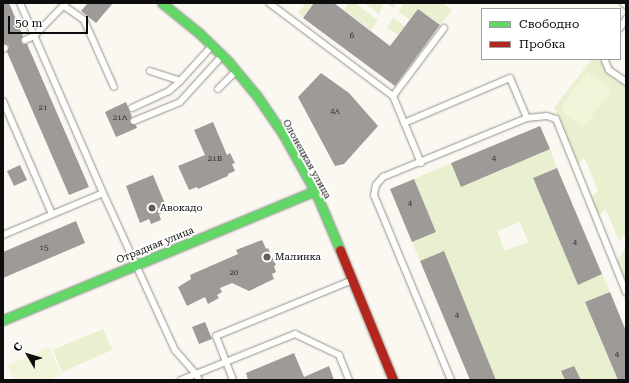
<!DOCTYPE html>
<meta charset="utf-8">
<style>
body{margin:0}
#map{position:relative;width:629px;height:383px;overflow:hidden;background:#fbf7f1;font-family:"Roboto Serif",serif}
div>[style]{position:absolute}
.green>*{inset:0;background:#e9f0d0}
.pitch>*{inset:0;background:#f2f4da}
.building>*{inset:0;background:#9e9a97}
.roads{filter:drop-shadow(0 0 1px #949290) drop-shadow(0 0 1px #949290)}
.lane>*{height:6px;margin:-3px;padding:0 3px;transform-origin:3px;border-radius:3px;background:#fefefd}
.fast>*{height:9px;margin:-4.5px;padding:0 4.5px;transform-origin:4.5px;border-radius:4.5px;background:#63d668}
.jam>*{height:9px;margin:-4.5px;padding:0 4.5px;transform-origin:4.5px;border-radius:4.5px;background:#b3261e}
.dots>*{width:11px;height:11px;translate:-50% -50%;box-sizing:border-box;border:2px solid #fff;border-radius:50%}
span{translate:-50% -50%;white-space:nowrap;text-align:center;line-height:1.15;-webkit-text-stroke:4px #fff;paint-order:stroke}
.number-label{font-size:8px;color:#313030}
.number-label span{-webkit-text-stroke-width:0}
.street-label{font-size:10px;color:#0d0d0d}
.poi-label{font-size:10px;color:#0d0d0d}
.left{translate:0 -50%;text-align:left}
.frame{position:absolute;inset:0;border:4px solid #0d0d0d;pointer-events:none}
.legend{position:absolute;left:481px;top:8px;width:140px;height:52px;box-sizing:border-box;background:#fff;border:1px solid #9e9e9e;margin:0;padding:5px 7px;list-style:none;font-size:12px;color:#0d0d0d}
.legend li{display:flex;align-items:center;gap:8px;height:20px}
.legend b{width:20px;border:1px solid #9e9e9e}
.north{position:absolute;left:8px;top:335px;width:40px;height:40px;-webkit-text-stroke:3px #fff;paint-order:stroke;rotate:308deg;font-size:11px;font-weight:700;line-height:16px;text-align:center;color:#0d0d0d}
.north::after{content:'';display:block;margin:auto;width:14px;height:18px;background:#0d0d0d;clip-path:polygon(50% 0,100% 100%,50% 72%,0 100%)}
.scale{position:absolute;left:8px;top:16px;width:80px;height:18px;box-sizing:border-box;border:2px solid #0d0d0d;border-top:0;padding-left:5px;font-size:12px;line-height:14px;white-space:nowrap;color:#0d0d0d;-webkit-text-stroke:3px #fff;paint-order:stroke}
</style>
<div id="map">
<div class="green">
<div style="clip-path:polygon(306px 3px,314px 3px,303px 17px,298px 13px)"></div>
<div style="clip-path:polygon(349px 3px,355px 3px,378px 20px,371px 30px,344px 10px)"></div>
<div style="clip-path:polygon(365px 3px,397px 3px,393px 8px,387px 3px,382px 5px,379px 15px)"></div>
<div style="clip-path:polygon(404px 3px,443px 3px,452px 10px,440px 25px,418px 9px,410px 20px,398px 11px)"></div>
<div style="clip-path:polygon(393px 18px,405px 26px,398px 35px,387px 27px)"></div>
<div style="clip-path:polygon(592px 59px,601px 59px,607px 73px,626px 87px,626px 239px,624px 235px,619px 241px,606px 209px,598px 216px,591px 198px,598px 190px,584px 157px,578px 165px,554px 108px)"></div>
<div style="clip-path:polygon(evenodd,550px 149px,557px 168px,533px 178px,578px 285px,602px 274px,610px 292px,585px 303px,618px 380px,581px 380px,574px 366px,561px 371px,565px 380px,496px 380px,444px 252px,420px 261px,412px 242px,436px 232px,414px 179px,451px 163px,461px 187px,550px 149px,520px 222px,528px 242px,505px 251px,497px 231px,520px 222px)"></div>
<div style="clip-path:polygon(626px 248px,626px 283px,617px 260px)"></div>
<div style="clip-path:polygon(103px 329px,112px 350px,62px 372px,53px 350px)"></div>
</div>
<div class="pitch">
<div style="clip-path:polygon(588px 71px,612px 90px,583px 128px,565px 114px,562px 106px)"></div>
<div style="clip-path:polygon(49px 347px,61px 374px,48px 380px,14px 380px,8px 365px)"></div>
</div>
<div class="building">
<div style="clip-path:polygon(3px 3px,9px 3px,23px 36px,21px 41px,23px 44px,27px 44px,89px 187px,69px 195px,7px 52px,9px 46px,3px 43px)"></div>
<div style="clip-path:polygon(88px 3px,113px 3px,96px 23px,81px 11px)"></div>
<div style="clip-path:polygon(314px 3px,334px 3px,390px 46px,418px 9px,440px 25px,395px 86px,303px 18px)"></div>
<div style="clip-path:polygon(321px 73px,349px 93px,378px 126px,344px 164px,335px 166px,298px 97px)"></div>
<div style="clip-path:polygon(126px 102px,132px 117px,130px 120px,130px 123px,136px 125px,137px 128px,116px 137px,105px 112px)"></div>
<div style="clip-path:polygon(213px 122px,227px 155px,230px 153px,235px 163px,232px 164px,235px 171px,228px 174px,228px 176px,198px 189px,197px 187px,189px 190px,178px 166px,205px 155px,194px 130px)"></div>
<div style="clip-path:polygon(540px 126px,550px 149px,461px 187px,451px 163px)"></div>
<div style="clip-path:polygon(20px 165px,27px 180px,14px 186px,7px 171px)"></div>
<div style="clip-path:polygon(557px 168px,602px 274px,578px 285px,533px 178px)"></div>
<div style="clip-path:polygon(153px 175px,168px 211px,159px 214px,161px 220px,151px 224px,149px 219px,140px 223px,126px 186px)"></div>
<div style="clip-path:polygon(414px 179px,436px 232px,412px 242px,390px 189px)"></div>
<div style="clip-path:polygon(76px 221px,85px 243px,3px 278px,3px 252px)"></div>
<div style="clip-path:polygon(262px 240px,266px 249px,268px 248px,276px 265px,274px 266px,276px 272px,272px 274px,274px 279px,249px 291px,232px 283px,220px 288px,222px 292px,217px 295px,219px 298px,208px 304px,205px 297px,187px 306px,178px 287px,191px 279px,190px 275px,238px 254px,236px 250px)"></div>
<div style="clip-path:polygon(444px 251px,496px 380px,470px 380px,420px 261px)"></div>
<div style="clip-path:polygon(610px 292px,626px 331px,626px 380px,618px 380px,585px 302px)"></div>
<div style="clip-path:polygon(205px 322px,212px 339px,199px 344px,192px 327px)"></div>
<div style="clip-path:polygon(294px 353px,304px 377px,329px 366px,334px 380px,248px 380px,246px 373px)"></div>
<div style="clip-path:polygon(574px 366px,581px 380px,565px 380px,561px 371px)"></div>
</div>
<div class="roads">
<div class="lane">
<div style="left:20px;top:3px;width:207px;rotate:66.4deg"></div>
<div style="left:269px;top:3px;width:155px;rotate:36.9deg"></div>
<div style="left:623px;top:3px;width:4px;rotate:34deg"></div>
<div style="left:64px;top:6px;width:24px;rotate:35deg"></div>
<div style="left:84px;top:20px;width:73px;rotate:65.9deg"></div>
<div style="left:620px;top:28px;width:11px;rotate:-56deg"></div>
<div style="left:25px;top:40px;width:10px;rotate:-24deg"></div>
<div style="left:34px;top:36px;width:45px;rotate:-45.9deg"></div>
<div style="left:3px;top:49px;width:2px;rotate:-27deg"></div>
<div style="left:605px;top:61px;width:10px;rotate:66deg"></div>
<div style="left:609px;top:70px;width:21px;rotate:35deg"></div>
<div style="left:150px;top:71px;width:32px;rotate:18deg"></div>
<div style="left:218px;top:89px;width:24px;rotate:-45deg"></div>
<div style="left:3px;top:101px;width:123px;rotate:66.6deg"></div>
<div style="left:132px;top:108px;width:41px;rotate:-24.7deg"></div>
<div style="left:169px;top:91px;width:15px;rotate:-42deg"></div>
<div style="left:180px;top:81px;width:46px;rotate:-47.6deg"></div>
<div style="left:134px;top:121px;width:50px;rotate:-22.4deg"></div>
<div style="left:180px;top:102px;width:61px;rotate:-47.7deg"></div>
<div style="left:404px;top:123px;width:115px;rotate:-23deg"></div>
<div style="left:510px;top:78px;width:43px;rotate:67deg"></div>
<div style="left:421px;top:163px;width:73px;rotate:-112.7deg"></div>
<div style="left:393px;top:96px;width:85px;rotate:-53.1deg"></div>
<div style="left:3px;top:235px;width:108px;rotate:-22.8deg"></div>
<div style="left:103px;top:193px;width:173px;rotate:65.4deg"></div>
<div style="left:175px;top:350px;width:32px;rotate:49deg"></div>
<div style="left:196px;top:374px;width:7px;rotate:63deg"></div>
<div style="left:181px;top:380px;width:123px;rotate:-22deg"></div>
<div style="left:295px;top:334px;width:49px;rotate:25.5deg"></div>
<div style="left:339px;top:355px;width:27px;rotate:68deg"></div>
<div style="left:233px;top:380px;width:47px;rotate:-111.1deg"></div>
<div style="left:216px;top:336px;width:145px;rotate:-22.3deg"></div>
<div style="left:451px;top:380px;width:200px;rotate:-112.6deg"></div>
<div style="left:374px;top:195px;width:10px;rotate:-79deg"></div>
<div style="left:376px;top:185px;width:11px;rotate:-49deg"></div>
<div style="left:383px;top:177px;width:156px;rotate:-22.3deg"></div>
<div style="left:527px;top:118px;width:20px;rotate:-6deg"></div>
<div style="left:547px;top:116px;width:9px;rotate:18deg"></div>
<div style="left:556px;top:119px;width:187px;rotate:68deg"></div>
</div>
<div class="fast">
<div style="left:162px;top:3px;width:46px;rotate:38.9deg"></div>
<div style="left:198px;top:32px;width:42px;rotate:44deg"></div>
<div style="left:228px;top:61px;width:45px;rotate:50.4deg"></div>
<div style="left:257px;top:96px;width:46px;rotate:55.6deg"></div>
<div style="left:283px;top:134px;width:65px;rotate:60.7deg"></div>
<div style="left:315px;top:191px;width:64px;rotate:67deg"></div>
<div style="left:3px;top:320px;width:338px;rotate:-22.5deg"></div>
</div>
<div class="jam">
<div style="left:340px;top:250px;width:140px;rotate:67.8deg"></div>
</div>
</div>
<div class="dots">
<div style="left:152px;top:208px;background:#605f5d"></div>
<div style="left:267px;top:257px;background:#605f5d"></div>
</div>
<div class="number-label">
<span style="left:352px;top:36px">6</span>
<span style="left:43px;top:108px">21</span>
<span style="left:335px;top:112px">4А</span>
<span style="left:120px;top:118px">21А</span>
<span style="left:215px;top:159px">21В</span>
<span style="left:494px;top:159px">4</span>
<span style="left:410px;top:204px">4</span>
<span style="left:575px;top:243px">4</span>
<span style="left:44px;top:248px">15</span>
<span style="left:234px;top:273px">20</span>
<span style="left:457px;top:316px">4</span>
<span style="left:617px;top:355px">4</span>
</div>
<div class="street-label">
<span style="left:307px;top:159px;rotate:61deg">Олонецкая улица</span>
<span style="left:155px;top:245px;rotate:-22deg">Отрадная улица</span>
</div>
<div class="poi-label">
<span class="left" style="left:160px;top:208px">Авокадо</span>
<span class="left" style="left:275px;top:257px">Малинка</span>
</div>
<div class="frame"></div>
<ul class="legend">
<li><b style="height:5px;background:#63d668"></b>Свободно</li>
<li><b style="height:5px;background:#b3261e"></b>Пробка</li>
</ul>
<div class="north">С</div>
<div class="scale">50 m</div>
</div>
